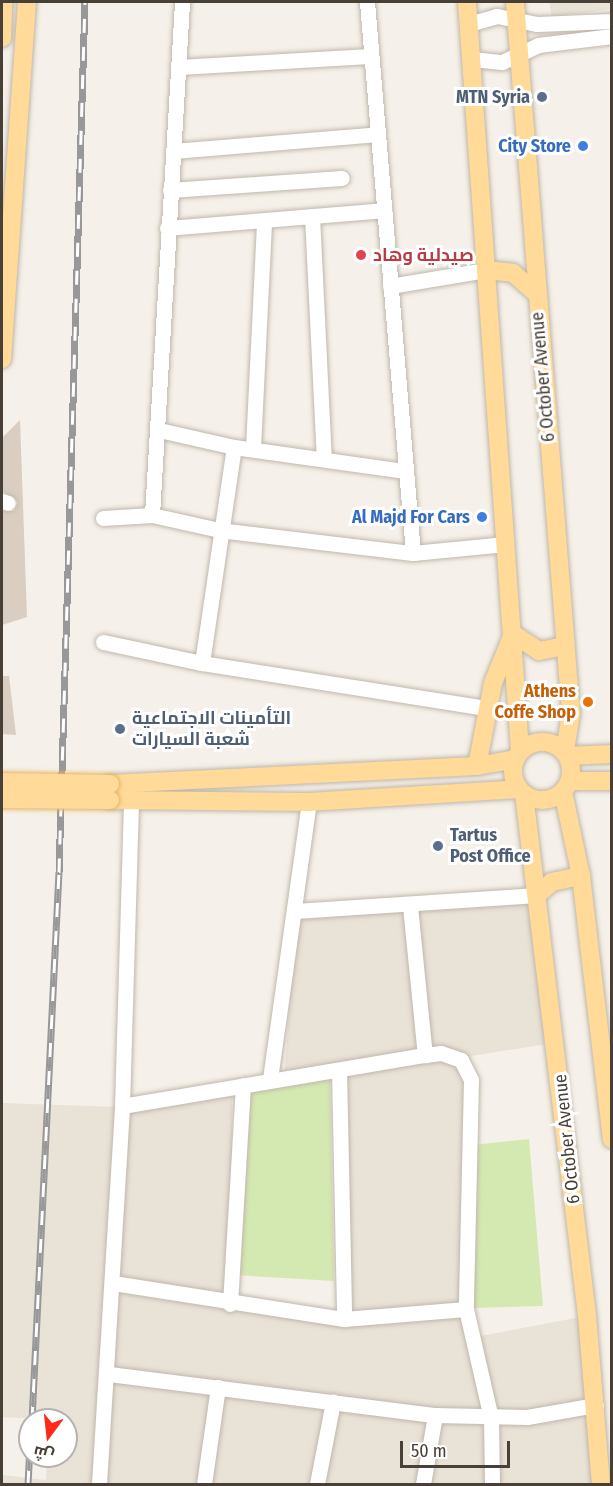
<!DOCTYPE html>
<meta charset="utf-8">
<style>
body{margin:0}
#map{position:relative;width:613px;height:1486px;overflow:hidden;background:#f5f0e9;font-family:"Fira Sans Condensed",Cairo,sans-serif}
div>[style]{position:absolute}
.residential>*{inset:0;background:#e9e2d7}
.green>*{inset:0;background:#d4e9b2}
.building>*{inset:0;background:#d9cec1}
.roads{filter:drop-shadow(0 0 2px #c0b7ab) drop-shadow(0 0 2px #c0b7ab)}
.minor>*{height:15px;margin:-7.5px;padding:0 7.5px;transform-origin:7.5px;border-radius:7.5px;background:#fff}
.major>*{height:18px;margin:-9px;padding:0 9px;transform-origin:9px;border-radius:9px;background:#ffda98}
.major>.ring{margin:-9px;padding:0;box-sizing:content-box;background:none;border:18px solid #ffda98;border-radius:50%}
.rail>*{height:7px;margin-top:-3.5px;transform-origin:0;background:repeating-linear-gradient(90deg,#fff 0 14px,#989898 0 28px);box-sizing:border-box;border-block:2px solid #989898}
.bridges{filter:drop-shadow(0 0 2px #e5b666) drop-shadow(0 0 2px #e5b666)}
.major-bridge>*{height:18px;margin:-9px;padding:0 9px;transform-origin:9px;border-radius:9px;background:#ffda98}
.dots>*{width:16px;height:16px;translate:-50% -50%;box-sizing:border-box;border:3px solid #fff;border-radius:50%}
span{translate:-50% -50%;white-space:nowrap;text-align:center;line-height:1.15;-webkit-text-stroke:6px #fff;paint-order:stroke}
.service-label{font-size:18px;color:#4e5e75;font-weight:700}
.right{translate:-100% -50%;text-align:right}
.left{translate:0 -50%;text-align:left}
.shop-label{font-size:18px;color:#366cbe;font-weight:700}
.health-label{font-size:18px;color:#be3a42;font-weight:700}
.street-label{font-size:18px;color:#484037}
.food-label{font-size:18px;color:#c56008;font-weight:700}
.frame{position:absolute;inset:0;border:3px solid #484037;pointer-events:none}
.north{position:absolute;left:18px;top:1408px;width:60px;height:60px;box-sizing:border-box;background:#fff;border:2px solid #b6b3af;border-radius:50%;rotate:195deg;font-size:16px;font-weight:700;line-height:24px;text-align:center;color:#484037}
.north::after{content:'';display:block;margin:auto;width:21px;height:27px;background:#fc2b19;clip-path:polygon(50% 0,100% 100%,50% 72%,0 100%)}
.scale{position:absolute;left:400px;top:1441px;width:110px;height:27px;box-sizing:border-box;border:3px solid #484037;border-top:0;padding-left:8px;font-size:18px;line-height:21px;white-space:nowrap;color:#484037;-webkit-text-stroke:4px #fff;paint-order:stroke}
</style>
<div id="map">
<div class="residential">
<div style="clip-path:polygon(549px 2px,611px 2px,611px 9px,552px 17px)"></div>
<div style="clip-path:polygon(396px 904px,537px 904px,553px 1043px,465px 1057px,475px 1337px,586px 1316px,600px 1484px,2px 1484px,2px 1475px,46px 1480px,47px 1456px,66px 1456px,66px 1420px,2px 1417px,2px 1103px,118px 1107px,232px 1090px,232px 1299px,353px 1315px,339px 1075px,284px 1083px,296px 907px)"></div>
</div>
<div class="green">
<div style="clip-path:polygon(330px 1079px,334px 1281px,235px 1275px,246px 1090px)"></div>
<div style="clip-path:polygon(529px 1139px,543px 1306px,474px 1308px,473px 1145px)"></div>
</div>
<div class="building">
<div style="clip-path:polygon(20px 420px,27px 617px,2px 625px,2px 511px,14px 511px,18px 502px,2px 491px,2px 438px)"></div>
<div style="clip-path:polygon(2px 676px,9px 676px,16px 735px,2px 734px)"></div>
</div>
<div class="roads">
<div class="minor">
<div style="left:367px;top:2px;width:553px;rotate:85.23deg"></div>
<div style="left:469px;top:24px;width:29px;rotate:-16deg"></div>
<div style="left:497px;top:16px;width:41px;rotate:11.3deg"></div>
<div style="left:537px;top:24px;width:75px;rotate:-2.3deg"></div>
<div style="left:472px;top:59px;width:30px;rotate:6deg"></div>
<div style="left:502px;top:62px;width:40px;rotate:-25deg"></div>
<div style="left:538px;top:45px;width:75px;rotate:-6.9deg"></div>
<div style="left:178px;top:67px;width:193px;rotate:-3.3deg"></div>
<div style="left:173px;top:151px;width:206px;rotate:-4.7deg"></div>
<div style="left:170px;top:190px;width:172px;rotate:-4deg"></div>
<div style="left:312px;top:216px;width:243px;rotate:87.2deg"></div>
<div style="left:167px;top:228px;width:218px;rotate:-4.7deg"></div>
<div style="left:390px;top:286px;width:97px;rotate:-9.5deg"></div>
<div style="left:159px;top:430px;width:77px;rotate:12.8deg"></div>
<div style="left:234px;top:447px;width:173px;rotate:8deg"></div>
<div style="left:253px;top:448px;width:227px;rotate:-87.2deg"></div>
<div style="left:2px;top:501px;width:6px;rotate:18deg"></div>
<div style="left:152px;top:515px;width:514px;rotate:-86.65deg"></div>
<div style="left:103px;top:518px;width:49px;rotate:-3.5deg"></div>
<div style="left:152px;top:515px;width:69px;rotate:12.6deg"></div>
<div style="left:219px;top:530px;width:195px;rotate:6.8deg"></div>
<div style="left:413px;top:553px;width:93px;rotate:-5.5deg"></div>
<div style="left:103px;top:642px;width:101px;rotate:12deg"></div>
<div style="left:202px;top:663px;width:288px;rotate:9deg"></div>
<div style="left:202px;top:663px;width:218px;rotate:-81.6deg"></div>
<div style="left:410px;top:906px;width:150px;rotate:84.3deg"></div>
<div style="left:295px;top:911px;width:243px;rotate:-3.8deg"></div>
<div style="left:339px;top:1070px;width:249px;rotate:88.8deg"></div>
<div style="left:270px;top:1079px;width:280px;rotate:-82deg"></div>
<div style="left:122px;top:1106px;width:307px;rotate:-9.6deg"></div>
<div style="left:425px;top:1055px;width:16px;rotate:-7deg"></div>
<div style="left:441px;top:1053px;width:21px;rotate:19deg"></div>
<div style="left:461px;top:1060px;width:22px;rotate:63deg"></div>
<div style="left:471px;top:1080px;width:229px;rotate:91.3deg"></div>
<div style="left:466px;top:1309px;width:112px;rotate:77.1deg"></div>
<div style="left:491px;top:1418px;width:66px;rotate:89.1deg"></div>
<div style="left:113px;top:1283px;width:234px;rotate:8.9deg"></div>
<div style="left:344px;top:1319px;width:122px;rotate:-4.7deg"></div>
<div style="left:230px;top:1304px;width:219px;rotate:-86.6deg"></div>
<div style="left:109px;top:1374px;width:329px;rotate:7.2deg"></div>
<div style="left:435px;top:1415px;width:92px;rotate:1.2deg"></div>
<div style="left:527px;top:1417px;width:70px;rotate:-9.9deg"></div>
<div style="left:99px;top:1484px;width:379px;rotate:-86.5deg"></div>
<div style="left:122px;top:1106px;width:306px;rotate:-88.3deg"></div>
<div style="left:204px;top:1484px;width:98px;rotate:-81.8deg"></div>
<div style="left:317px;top:1484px;width:84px;rotate:-79deg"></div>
<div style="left:423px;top:1484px;width:70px;rotate:-80.1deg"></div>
</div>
<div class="major">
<div style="left:467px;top:2px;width:751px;rotate:85.95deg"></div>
<div style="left:515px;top:2px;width:713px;rotate:85.5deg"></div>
<div style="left:571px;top:713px;width:39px;rotate:99deg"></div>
<div style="left:2px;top:38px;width:36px;rotate:-88deg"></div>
<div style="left:486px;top:270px;width:27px;rotate:6deg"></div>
<div style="left:513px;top:273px;width:30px;rotate:41deg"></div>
<div style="left:2px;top:359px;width:358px;rotate:-86deg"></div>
<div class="ring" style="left:513px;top:742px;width:40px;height:40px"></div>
<div style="left:568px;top:756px;width:44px;rotate:-2.6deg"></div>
<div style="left:477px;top:766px;width:85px;rotate:-79.1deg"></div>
<div style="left:493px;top:683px;width:53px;rotate:-67.8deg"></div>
<div style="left:513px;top:634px;width:31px;rotate:33deg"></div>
<div style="left:539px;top:651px;width:26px;rotate:-11deg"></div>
<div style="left:570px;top:781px;width:42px"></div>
<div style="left:110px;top:784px;width:367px;rotate:-2.8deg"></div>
<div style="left:477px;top:766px;width:39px;rotate:-10deg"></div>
<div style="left:563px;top:792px;width:86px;rotate:77.9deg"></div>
<div style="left:581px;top:876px;width:265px;rotate:83.3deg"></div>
<div style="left:524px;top:794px;width:525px;rotate:83.11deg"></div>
<div style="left:587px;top:1315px;width:170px;rotate:85.3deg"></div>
<div style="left:110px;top:800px;width:199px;rotate:0.6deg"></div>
<div style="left:309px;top:802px;width:210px;rotate:-3.5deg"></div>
<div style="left:537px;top:895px;width:20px;rotate:-41deg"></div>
<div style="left:552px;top:882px;width:30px;rotate:-12deg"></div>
</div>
</div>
<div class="rail">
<div style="left:32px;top:1420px;width:549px;rotate:-87.18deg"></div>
<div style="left:59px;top:872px;width:870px;rotate:-88.29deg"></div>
<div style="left:28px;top:1484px;width:33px;rotate:-87deg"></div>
</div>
<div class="bridges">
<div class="major-bridge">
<div style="left:2px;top:782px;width:108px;rotate:1.1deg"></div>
<div style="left:2px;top:799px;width:108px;rotate:0.5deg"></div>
</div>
</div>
<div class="dots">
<div style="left:542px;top:97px;background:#5c6f8a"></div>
<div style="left:583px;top:146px;background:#3f7fe0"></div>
<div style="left:361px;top:255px;background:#e0444e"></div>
<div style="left:482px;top:517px;background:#3f7fe0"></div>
<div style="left:588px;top:702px;background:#e8710a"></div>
<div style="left:120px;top:729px;background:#5c6f8a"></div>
<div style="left:438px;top:846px;background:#5c6f8a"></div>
</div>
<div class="service-label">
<span class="right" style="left:530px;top:97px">MTN Syria</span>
<span class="left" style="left:132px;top:729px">التأمينات الاجتماعية<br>شعبة السيارات</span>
<span class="left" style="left:450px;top:846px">Tartus<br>Post Office</span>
</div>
<div class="shop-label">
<span class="right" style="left:571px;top:146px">City Store</span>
<span class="right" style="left:470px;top:517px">Al Majd For Cars</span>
</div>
<div class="health-label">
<span class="left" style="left:373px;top:255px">صيدلية وهاد</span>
</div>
<div class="street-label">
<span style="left:543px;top:377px;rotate:-95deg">6 October Avenue</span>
<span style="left:567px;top:1139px;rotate:-96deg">6 October Avenue</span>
</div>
<div class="food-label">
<span class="right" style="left:576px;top:702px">Athens<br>Coffe Shop</span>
</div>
<div class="frame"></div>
<div class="north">ش</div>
<div class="scale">50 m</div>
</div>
